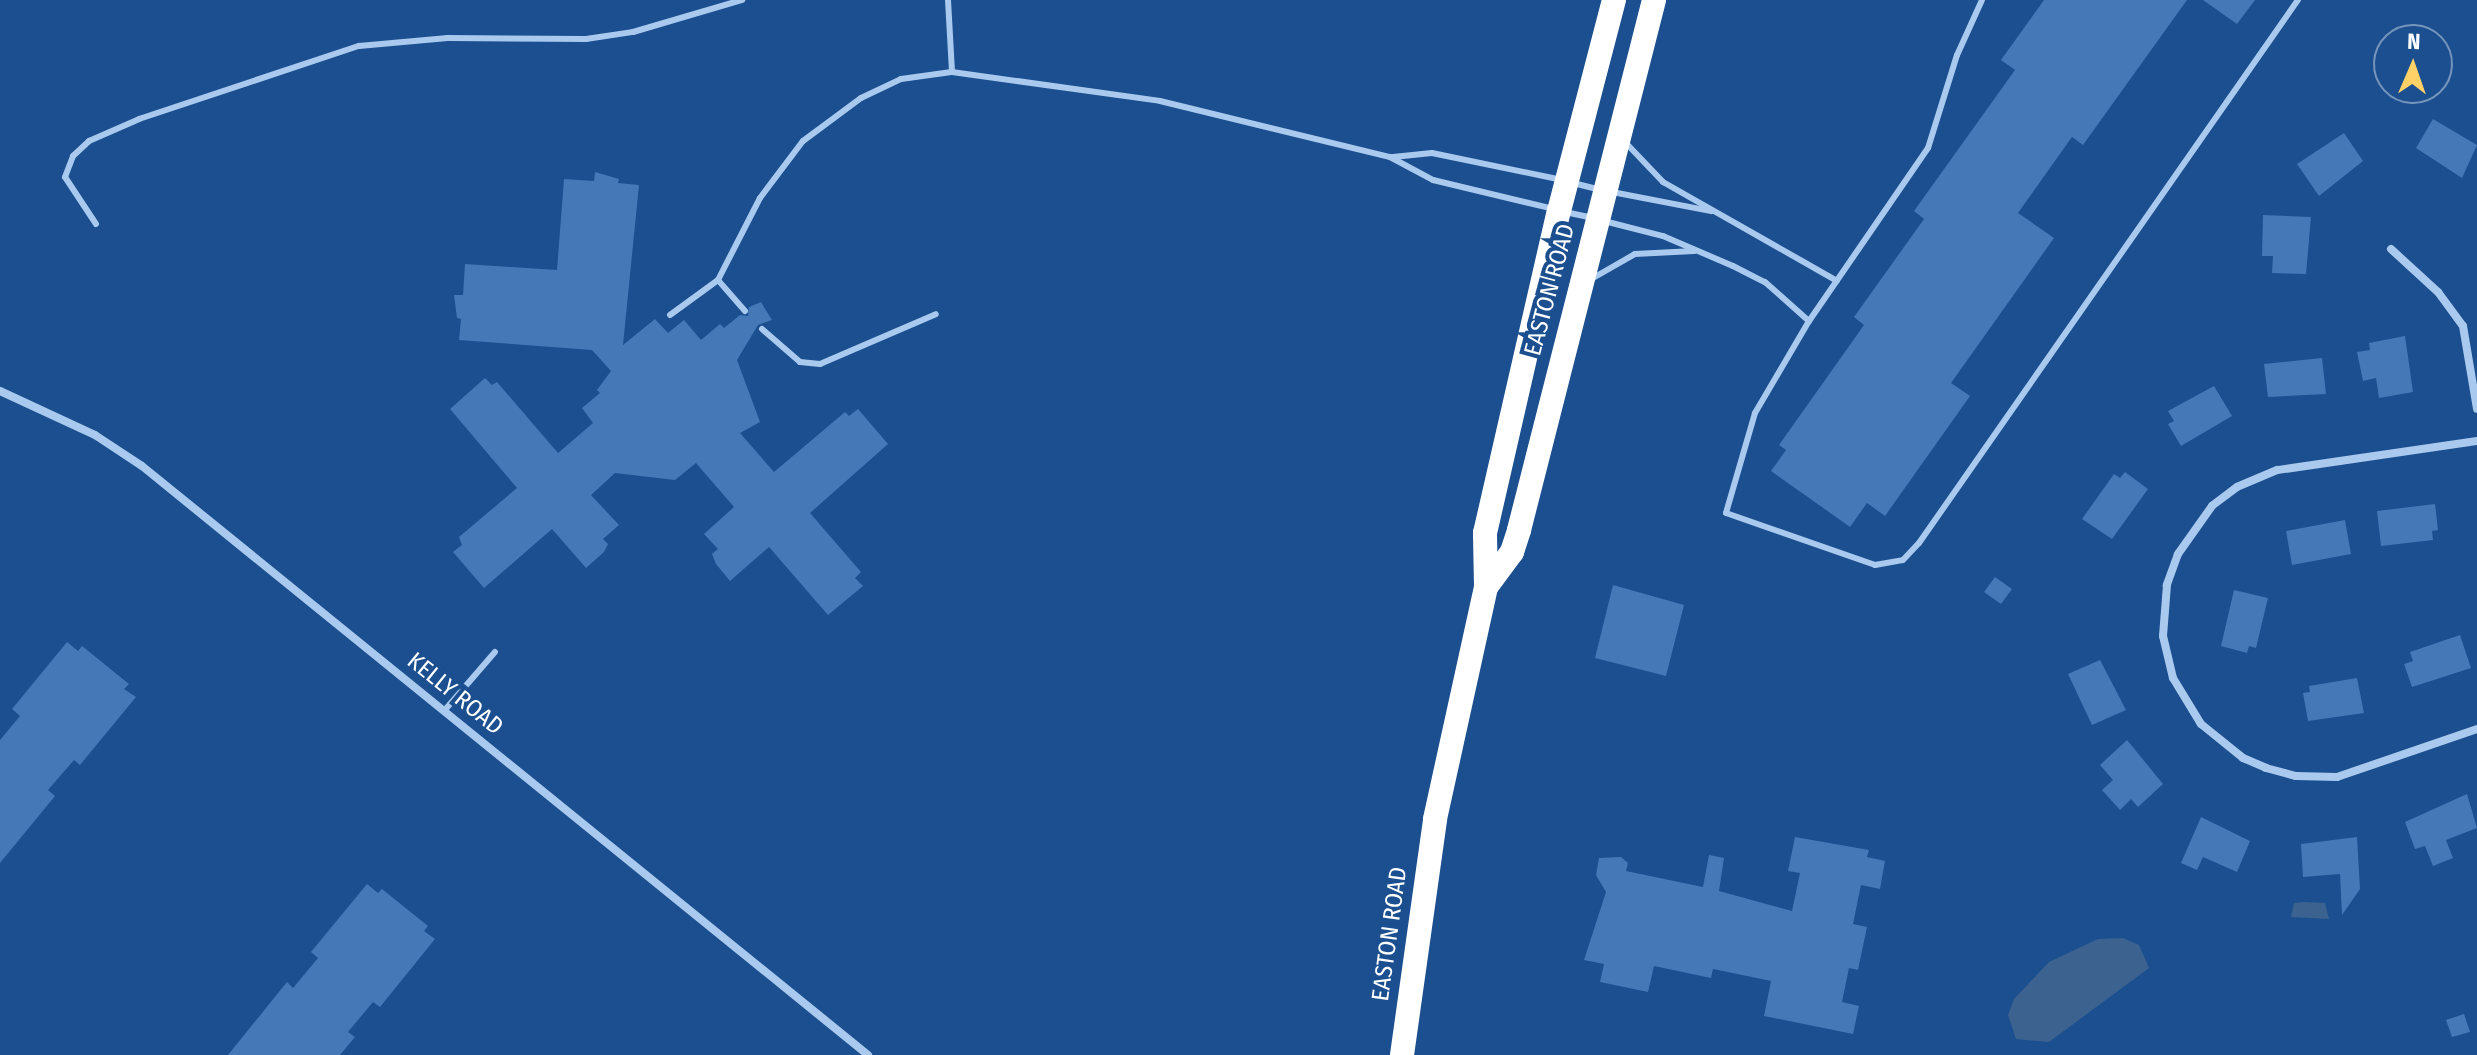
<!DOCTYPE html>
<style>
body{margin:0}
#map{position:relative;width:2477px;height:1055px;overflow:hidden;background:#1b4f8f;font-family:"Fira Sans Condensed",sans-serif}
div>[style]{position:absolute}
.water>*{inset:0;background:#3c6290}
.building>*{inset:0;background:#4478b7}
.lane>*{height:6px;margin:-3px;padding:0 3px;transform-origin:3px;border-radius:3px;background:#a9c9ee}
.street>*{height:8px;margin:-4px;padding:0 4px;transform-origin:4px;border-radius:4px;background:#a9c9ee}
.highway>*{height:24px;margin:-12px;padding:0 12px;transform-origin:12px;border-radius:12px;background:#fff}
span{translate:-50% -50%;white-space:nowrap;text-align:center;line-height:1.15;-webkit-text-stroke:8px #1b4f8f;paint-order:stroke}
.street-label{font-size:24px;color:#fff}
.north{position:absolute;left:2373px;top:24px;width:80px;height:80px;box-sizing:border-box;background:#1b4f8f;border:2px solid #7695bc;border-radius:50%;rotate:2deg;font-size:22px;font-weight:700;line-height:32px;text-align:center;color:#fff}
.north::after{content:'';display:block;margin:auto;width:28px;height:36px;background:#ffd166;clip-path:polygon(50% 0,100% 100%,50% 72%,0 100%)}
</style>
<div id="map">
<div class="water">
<div style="clip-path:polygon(2304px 902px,2325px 903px,2329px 919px,2291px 917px,2294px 903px)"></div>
<div style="clip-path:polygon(2123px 938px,2139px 945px,2149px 968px,2049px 1042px,2016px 1039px,2008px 1015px,2014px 999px,2049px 962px,2098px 939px)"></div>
</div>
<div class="building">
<div style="clip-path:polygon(2044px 0,2187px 0,2083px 145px,2072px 137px,2018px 213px,2054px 238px,1951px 383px,1970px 396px,1885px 516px,1867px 503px,1850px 527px,1771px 471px,1786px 450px,1779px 445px,1864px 325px,1854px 317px,1924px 219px,1914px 211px,2015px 70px,2001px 60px)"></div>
<div style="clip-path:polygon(2203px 0,2255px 0,2237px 24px)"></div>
<div style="clip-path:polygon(2433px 119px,2477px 145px,2462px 178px,2416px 148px)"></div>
<div style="clip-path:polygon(2344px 133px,2363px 161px,2319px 196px,2297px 164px)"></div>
<div style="clip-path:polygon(595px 172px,619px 179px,618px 183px,639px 185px,623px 345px,655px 319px,668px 333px,684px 320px,701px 340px,720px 324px,724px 328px,740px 315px,748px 316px,749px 307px,761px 302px,772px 320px,758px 325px,737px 360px,760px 422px,740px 433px,774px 472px,845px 412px,849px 416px,858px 409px,888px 444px,810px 513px,861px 572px,855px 578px,863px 586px,828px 615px,769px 547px,730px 581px,716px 564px,712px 554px,718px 549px,704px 534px,734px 507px,696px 463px,675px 480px,615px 473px,591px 495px,619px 525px,603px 539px,608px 544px,604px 552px,586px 568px,552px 529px,484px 588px,453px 552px,462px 545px,459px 537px,517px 488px,450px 409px,485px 378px,492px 385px,497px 382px,558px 453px,593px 423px,582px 408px,600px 393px,597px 390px,611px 371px,592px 350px,459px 340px,461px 319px,457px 318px,454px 295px,463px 295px,465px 264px,557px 270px,564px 179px,594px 181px)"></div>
<div style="clip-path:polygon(2263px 215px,2311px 217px,2306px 274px,2272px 273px,2273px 256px,2262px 256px)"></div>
<div style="clip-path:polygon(2405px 336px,2413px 392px,2379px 398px,2376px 378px,2363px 381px,2357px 352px,2370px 350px,2369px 343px)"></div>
<div style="clip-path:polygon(2322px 358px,2326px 394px,2268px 397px,2264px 364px)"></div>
<div style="clip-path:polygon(2214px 386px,2232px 416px,2181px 446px,2168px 424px,2174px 421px,2168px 411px)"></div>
<div style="clip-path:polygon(2125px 472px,2148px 489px,2112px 539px,2082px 519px,2114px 474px,2120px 478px)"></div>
<div style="clip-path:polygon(2435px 504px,2438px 530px,2432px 531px,2433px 540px,2381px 546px,2377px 511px)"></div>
<div style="clip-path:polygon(2345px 520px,2351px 554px,2292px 565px,2286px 531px)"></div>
<div style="clip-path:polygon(1995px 577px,2012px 589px,2001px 604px,1984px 592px)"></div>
<div style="clip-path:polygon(1613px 585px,1684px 605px,1666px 676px,1595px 658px)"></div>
<div style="clip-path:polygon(2234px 590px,2268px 598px,2256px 648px,2249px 646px,2247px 653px,2221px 646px)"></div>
<div style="clip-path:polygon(2460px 635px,2471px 668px,2412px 687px,2404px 664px,2413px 661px,2410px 652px)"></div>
<div style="clip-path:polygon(67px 642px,78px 651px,82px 646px,129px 684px,124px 689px,136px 697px,80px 765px,74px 760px,48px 790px,55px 796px,0 863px,0 740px,20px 716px,12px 709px)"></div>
<div style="clip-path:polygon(2100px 660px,2126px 710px,2092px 725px,2068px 674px)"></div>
<div style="clip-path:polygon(2357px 678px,2364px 713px,2308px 721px,2303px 693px,2310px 692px,2309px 686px)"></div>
<div style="clip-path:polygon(2127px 740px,2163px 784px,2138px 807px,2131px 799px,2120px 810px,2102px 790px,2113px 780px,2100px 765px)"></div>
<div style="clip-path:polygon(2467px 794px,2477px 828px,2446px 840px,2453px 858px,2433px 866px,2425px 846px,2415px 849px,2405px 822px)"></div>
<div style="clip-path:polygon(2201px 817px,2250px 841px,2237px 872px,2203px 857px,2197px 870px,2181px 863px)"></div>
<div style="clip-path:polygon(1795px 837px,1869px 850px,1867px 857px,1885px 861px,1880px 889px,1861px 885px,1853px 924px,1867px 927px,1858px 970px,1849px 968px,1842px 1002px,1859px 1006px,1853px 1034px,1764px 1016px,1771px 981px,1713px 969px,1711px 978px,1654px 966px,1648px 992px,1600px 982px,1604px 964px,1584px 960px,1606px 892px,1596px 875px,1599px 858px,1621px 857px,1628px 863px,1626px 871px,1703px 887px,1709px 855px,1724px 858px,1719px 891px,1792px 911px,1800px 873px,1788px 871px)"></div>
<div style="clip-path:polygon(2357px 837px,2360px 889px,2342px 915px,2340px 874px,2303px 877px,2301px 844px)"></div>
<div style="clip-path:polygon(367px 884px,378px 893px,382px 889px,428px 926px,424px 931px,435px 939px,380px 1007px,373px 1002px,348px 1032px,355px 1037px,340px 1055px,228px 1055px,287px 982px,293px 988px,318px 958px,311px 952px)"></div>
<div style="clip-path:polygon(2464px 1014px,2470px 1032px,2452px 1037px,2446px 1020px)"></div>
</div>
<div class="lane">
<div style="left:948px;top:0;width:72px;rotate:86.8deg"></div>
<div style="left:1982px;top:0;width:60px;rotate:114.4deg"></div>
<div style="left:1957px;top:55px;width:97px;rotate:107.3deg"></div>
<div style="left:1928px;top:148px;width:210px;rotate:124.5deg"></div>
<div style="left:1809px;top:321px;width:107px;rotate:120.4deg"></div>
<div style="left:1755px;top:413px;width:104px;rotate:106.2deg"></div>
<div style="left:1726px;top:513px;width:158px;rotate:19.2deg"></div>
<div style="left:1875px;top:565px;width:28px;rotate:-10deg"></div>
<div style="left:1903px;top:560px;width:23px;rotate:-47deg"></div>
<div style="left:1919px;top:543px;width:662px;rotate:-55.09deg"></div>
<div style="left:1624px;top:141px;width:57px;rotate:46.4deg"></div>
<div style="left:1663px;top:182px;width:200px;rotate:29.6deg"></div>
<div style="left:1393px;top:157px;width:39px;rotate:-6deg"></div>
<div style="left:1432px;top:153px;width:133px;rotate:11.7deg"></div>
<div style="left:1573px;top:183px;width:29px;rotate:14deg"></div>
<div style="left:1612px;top:192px;width:101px;rotate:10.9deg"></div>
<div style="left:1565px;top:212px;width:29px;rotate:12deg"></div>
<div style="left:1604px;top:221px;width:61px;rotate:14.3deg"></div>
<div style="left:1663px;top:236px;width:76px;rotate:23.2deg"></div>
<div style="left:1733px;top:266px;width:36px;rotate:27deg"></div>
<div style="left:1765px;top:282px;width:59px;rotate:41.6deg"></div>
<div style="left:96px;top:224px;width:56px;rotate:-123.4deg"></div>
<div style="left:65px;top:177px;width:22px;rotate:-69deg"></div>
<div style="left:73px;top:156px;width:22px;rotate:-43deg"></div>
<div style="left:89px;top:141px;width:55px;rotate:-23.7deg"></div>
<div style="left:139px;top:119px;width:232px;rotate:-18.4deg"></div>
<div style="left:359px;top:46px;width:89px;rotate:-5.1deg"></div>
<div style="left:448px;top:38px;width:138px;rotate:0.4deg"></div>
<div style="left:586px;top:39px;width:48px;rotate:-8.5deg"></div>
<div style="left:633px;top:32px;width:114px;rotate:-16.4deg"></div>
<div style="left:1593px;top:278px;width:48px;rotate:-29.7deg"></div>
<div style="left:1635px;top:254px;width:59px;rotate:-2.9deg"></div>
<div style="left:745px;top:311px;width:41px;rotate:-131.1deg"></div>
<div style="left:718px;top:280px;width:92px;rotate:-62.9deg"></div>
<div style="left:760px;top:198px;width:71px;rotate:-53deg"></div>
<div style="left:803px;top:141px;width:72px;rotate:-36.6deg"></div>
<div style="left:861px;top:98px;width:44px;rotate:-25.4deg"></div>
<div style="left:901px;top:79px;width:51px;rotate:-7.8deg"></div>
<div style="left:952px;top:72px;width:210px;rotate:7.9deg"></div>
<div style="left:1160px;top:101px;width:237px;rotate:13.7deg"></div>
<div style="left:1390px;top:157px;width:49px;rotate:28.1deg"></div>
<div style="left:1433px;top:180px;width:124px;rotate:13.5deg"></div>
<div style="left:670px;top:315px;width:59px;rotate:-36.1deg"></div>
<div style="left:762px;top:329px;width:50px;rotate:41deg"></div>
<div style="left:800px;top:362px;width:20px;rotate:6deg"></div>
<div style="left:820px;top:364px;width:126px;rotate:-23.3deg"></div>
<div style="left:444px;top:711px;width:78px;rotate:-49.2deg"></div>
</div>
<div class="street">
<div style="left:2391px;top:249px;width:64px;rotate:42.5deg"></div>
<div style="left:2438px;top:292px;width:42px;rotate:53.7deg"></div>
<div style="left:2463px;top:326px;width:84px;rotate:80.4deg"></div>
<div style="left:0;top:391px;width:105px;rotate:24.9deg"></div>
<div style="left:95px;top:435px;width:56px;rotate:33.4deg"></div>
<div style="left:142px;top:466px;width:935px;rotate:39.05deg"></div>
<div style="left:2477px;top:441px;width:202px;rotate:171.7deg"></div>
<div style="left:2277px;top:470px;width:43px;rotate:157deg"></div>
<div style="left:2237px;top:487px;width:31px;rotate:143deg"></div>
<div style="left:2212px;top:506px;width:59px;rotate:125.3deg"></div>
<div style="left:2178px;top:554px;width:33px;rotate:110deg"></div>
<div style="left:2167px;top:585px;width:51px;rotate:94.5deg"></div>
<div style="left:2163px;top:636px;width:43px;rotate:76.6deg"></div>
<div style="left:2173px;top:678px;width:54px;rotate:58.7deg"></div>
<div style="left:2201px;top:724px;width:54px;rotate:39deg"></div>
<div style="left:2243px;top:758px;width:25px;rotate:23deg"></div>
<div style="left:2266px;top:768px;width:31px;rotate:15deg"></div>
<div style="left:2296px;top:776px;width:41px;rotate:1.4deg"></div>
<div style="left:2337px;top:777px;width:148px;rotate:-18.9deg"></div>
</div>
<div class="highway">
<div style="left:1486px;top:587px;width:44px;rotate:-53.4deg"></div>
<div style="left:1512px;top:552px;width:23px;rotate:-72deg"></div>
<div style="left:1519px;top:530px;width:547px;rotate:-75.71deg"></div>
<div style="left:1402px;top:1055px;width:238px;rotate:-82deg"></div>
<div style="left:1435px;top:819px;width:238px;rotate:-77.6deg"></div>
<div style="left:1486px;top:587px;width:54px;rotate:-91.1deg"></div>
<div style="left:1485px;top:533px;width:330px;rotate:-77.1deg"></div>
<div style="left:1559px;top:211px;width:218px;rotate:-75.4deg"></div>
</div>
<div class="street-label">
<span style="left:1550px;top:290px;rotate:-75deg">EASTON ROAD</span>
<span style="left:455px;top:694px;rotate:39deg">KELLY ROAD</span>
<span style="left:1390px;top:934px;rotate:-82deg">EASTON ROAD</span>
</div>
<div class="north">N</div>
</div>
